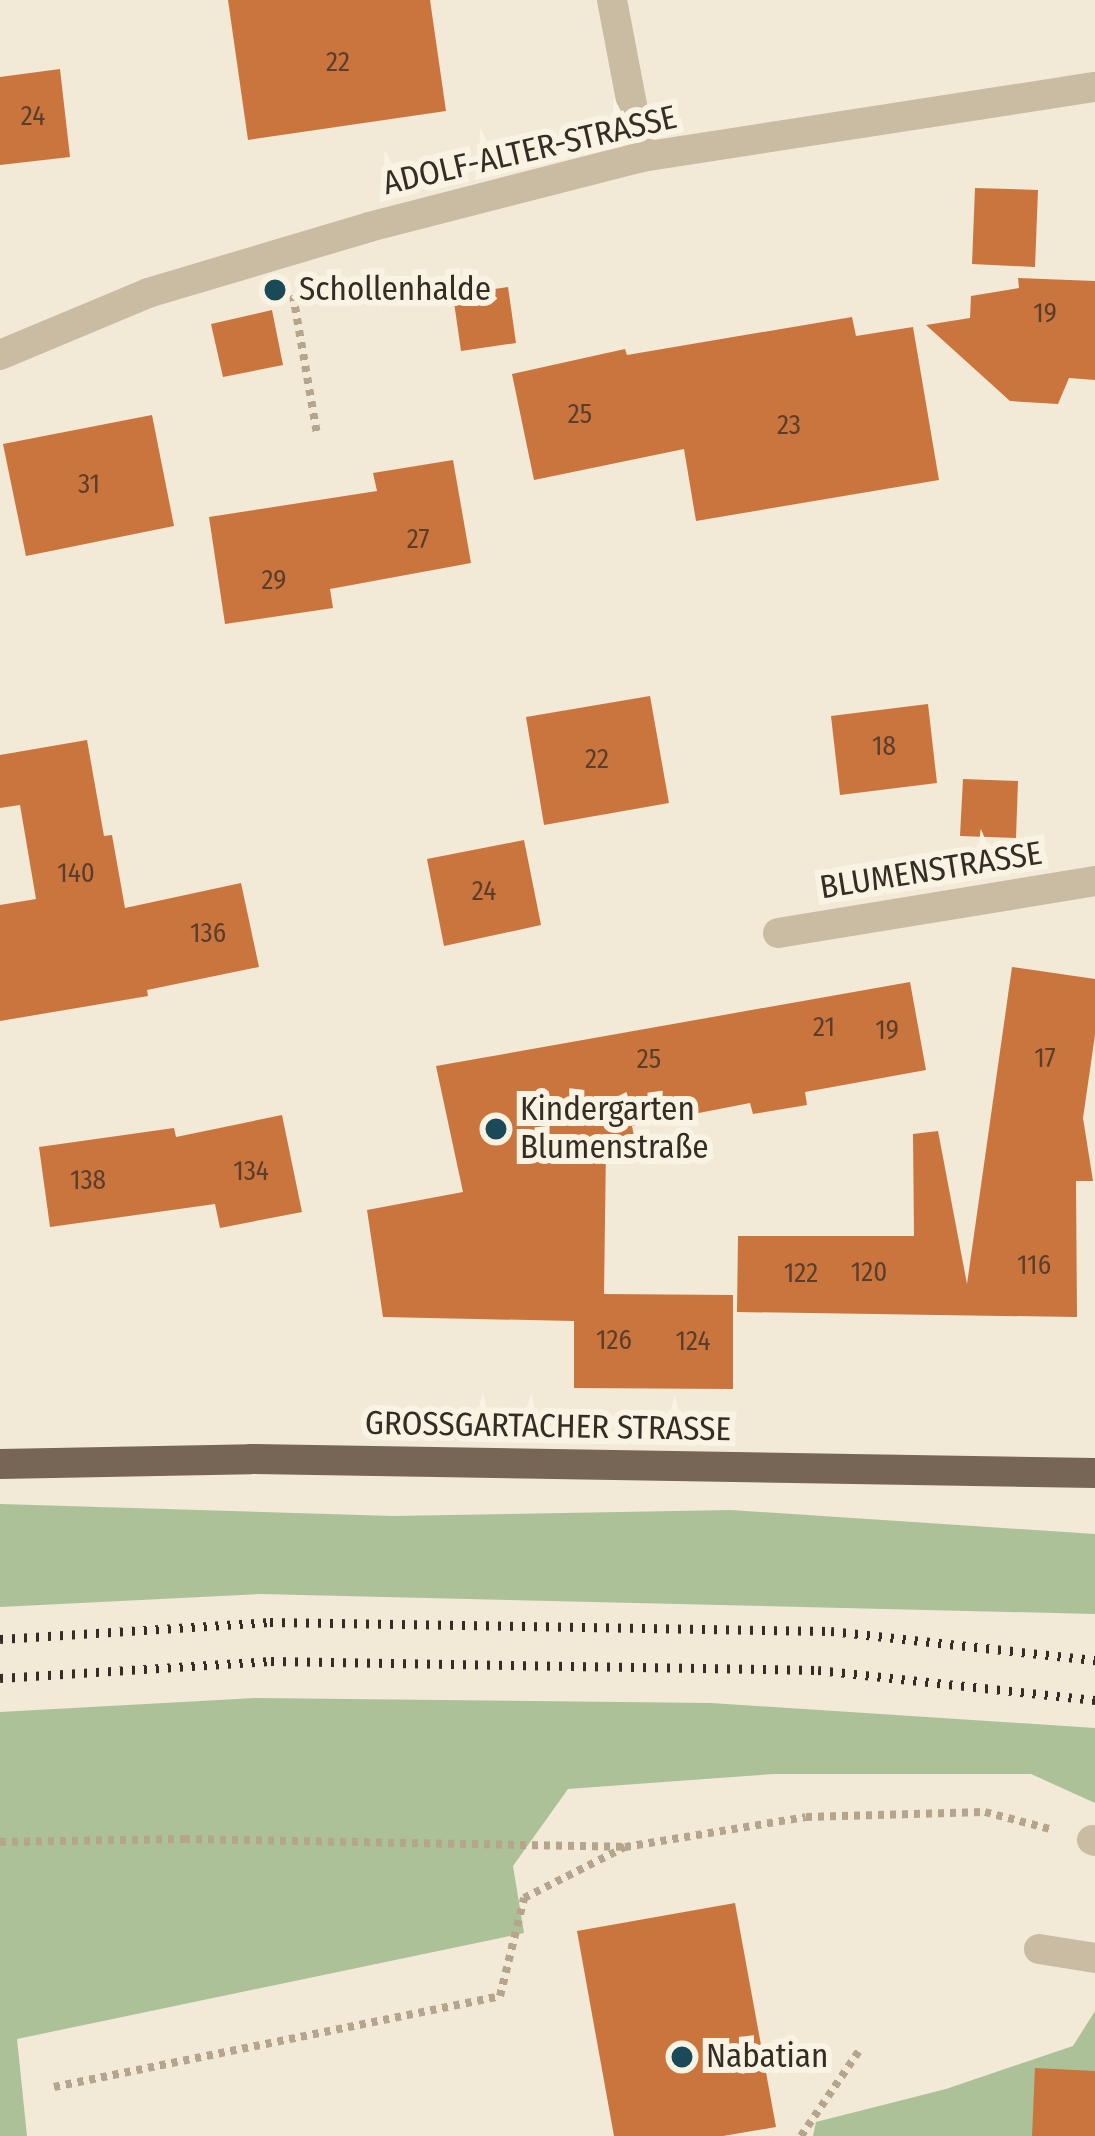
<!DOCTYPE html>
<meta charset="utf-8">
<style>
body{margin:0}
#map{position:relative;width:1095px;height:2136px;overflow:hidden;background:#f2e9d7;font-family:"Fira Sans Condensed",sans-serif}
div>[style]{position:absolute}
.green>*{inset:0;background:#acc197}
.building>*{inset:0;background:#ca753d}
.path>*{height:8px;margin-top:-4px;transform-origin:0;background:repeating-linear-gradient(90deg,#b5a58d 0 6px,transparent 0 12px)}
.minor>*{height:30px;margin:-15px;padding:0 15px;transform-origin:15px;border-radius:15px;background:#cabba3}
.major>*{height:30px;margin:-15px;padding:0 15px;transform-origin:15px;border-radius:15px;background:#776656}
.rail>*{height:9px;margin-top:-4.5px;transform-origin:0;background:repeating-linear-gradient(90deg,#342c25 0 3px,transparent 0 12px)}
.dots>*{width:33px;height:33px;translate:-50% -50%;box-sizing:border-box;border:6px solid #f9f3e3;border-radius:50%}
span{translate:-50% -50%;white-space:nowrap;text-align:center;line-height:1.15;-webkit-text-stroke:12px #f9f3e3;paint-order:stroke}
.number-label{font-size:27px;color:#5a3e2b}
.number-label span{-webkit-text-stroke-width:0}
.street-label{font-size:33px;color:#342c25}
.poi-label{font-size:33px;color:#342c25}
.left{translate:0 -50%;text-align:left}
</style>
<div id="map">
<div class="green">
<div style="clip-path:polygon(0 1504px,393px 1516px,731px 1510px,1095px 1534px,1095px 1614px,260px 1594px,0 1607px)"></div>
<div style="clip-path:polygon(255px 1698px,711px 1703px,1095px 1728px,1095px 1803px,1031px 1774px,773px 1774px,568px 1789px,513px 1866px,524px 1933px,17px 2039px,27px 2136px,0 2136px,0 1712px)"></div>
<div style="clip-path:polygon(1095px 2011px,1095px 2136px,813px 2136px,816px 2122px,946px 2089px,1073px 2046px)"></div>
</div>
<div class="building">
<div style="clip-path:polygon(228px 0,430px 0,446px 111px,248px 140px)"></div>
<div style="clip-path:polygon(60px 69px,70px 157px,0 165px,0 77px)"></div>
<div style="clip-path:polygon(975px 188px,1038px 190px,1035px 267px,972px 264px)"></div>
<div style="clip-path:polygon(1018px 278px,1095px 281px,1095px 380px,1069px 378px,1058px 404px,1010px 401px,926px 325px,970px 318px,971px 296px,1019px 288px)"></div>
<div style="clip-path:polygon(508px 287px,516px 343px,461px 351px,453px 295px)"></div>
<div style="clip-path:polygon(272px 310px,283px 365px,223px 377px,211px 324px)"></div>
<div style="clip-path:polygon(852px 317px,856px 336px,913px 327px,939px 480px,696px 521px,684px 449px,534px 480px,512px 374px,625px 349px,627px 355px)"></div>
<div style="clip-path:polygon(152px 415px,174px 526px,26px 556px,3px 444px)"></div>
<div style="clip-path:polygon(453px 460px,471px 563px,330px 589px,333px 608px,225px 624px,209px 517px,377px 491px,373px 473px)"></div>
<div style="clip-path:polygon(650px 696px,669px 803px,544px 825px,526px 717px)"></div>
<div style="clip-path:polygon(928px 704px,937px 783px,840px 795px,831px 716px)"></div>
<div style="clip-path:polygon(87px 740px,104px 836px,112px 835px,125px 908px,241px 883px,259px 967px,147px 990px,148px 996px,0 1021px,0 905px,36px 899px,20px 805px,0 808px,0 755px)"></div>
<div style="clip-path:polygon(963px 779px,1018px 781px,1016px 838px,960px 836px)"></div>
<div style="clip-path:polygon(524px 840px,541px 925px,444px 946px,427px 859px)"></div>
<div style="clip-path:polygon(1012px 967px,1095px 979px,1095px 1035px,1083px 1118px,1093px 1181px,1076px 1181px,1077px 1317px,737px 1312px,738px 1236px,914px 1236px,913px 1134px,938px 1131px,967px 1284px)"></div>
<div style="clip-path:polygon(910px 982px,926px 1070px,805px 1092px,807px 1105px,753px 1114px,750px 1103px,632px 1126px,635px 1142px,606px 1147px,604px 1294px,733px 1295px,733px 1389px,574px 1388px,574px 1321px,383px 1317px,367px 1210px,463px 1192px,436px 1066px)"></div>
<div style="clip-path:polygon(282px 1115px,302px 1212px,220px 1228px,215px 1204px,50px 1227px,39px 1147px,174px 1128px,176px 1137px)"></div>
<div style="clip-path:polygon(735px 1903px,776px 2127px,723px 2136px,614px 2136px,577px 1931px)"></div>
<div style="clip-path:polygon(1035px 2068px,1095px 2071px,1095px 2136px,1032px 2136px)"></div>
</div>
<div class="path">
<div style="left:293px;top:295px;width:141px;rotate:80.2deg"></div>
<div style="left:0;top:1842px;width:184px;rotate:-0.9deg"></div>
<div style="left:184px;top:1839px;width:439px;rotate:1deg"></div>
<div style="left:54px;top:2087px;width:455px;rotate:-11.5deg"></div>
<div style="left:500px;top:1996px;width:101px;rotate:-76.2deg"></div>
<div style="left:524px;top:1898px;width:113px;rotate:-26.8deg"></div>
<div style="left:625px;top:1847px;width:183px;rotate:-9.4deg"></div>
<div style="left:806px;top:1817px;width:179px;rotate:-1.6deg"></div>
<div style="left:985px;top:1812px;width:67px;rotate:14.7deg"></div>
<div style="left:801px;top:2136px;width:107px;rotate:-55.7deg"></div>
</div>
<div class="minor">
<div style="left:612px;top:0;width:160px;rotate:79.2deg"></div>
<div style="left:0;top:355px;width:160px;rotate:-22.7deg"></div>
<div style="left:148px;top:293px;width:231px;rotate:-16.6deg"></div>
<div style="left:369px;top:227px;width:282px;rotate:-14.4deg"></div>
<div style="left:642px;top:157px;width:458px;rotate:-8.8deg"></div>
<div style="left:778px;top:933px;width:321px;rotate:-9.3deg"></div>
<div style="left:1092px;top:1840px;width:3px;rotate:18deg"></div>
<div style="left:1039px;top:1949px;width:57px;rotate:9.1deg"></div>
</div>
<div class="major">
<div style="left:0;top:1464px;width:251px;rotate:-1.1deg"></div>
<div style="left:251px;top:1459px;width:844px;rotate:0.95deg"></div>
</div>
<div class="rail">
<div style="left:0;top:1639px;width:271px;rotate:-3.6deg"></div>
<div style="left:270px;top:1622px;width:561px;rotate:0.92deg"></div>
<div style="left:831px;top:1631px;width:266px;rotate:6.3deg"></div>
<div style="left:0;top:1678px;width:272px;rotate:-3.6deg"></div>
<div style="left:271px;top:1661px;width:547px;rotate:0.94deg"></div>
<div style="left:818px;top:1670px;width:279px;rotate:6.2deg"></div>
</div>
<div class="dots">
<div style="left:275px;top:290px;background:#1a4957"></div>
<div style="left:496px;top:1129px;background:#1a4957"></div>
<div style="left:682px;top:2057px;background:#1a4957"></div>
</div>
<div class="number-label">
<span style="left:338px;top:63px">22</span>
<span style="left:33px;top:117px">24</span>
<span style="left:1045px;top:314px">19</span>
<span style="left:580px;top:415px">25</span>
<span style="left:789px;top:426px">23</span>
<span style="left:89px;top:485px">31</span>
<span style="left:418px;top:540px">27</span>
<span style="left:274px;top:581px">29</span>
<span style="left:884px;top:747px">18</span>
<span style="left:597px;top:760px">22</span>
<span style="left:76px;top:874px">140</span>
<span style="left:484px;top:892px">24</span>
<span style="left:208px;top:934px">136</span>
<span style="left:824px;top:1028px">21</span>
<span style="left:887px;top:1031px">19</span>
<span style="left:1045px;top:1059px">17</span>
<span style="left:649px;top:1060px">25</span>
<span style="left:251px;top:1172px">134</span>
<span style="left:88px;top:1181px">138</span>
<span style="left:1034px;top:1266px">116</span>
<span style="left:869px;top:1273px">120</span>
<span style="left:801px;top:1274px">122</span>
<span style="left:614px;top:1341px">126</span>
<span style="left:693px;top:1342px">124</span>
</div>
<div class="street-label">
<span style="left:530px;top:151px;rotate:-13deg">ADOLF-ALTER-STRASSE</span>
<span style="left:931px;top:871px;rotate:-9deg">BLUMENSTRASSE</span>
<span style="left:548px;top:1427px;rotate:1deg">GROSSGARTACHER STRASSE</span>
</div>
<div class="poi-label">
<span class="left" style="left:299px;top:290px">Schollenhalde</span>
<span class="left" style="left:520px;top:1129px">Kindergarten<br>Blumenstraße</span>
<span class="left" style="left:706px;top:2057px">Nabatian</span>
</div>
</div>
